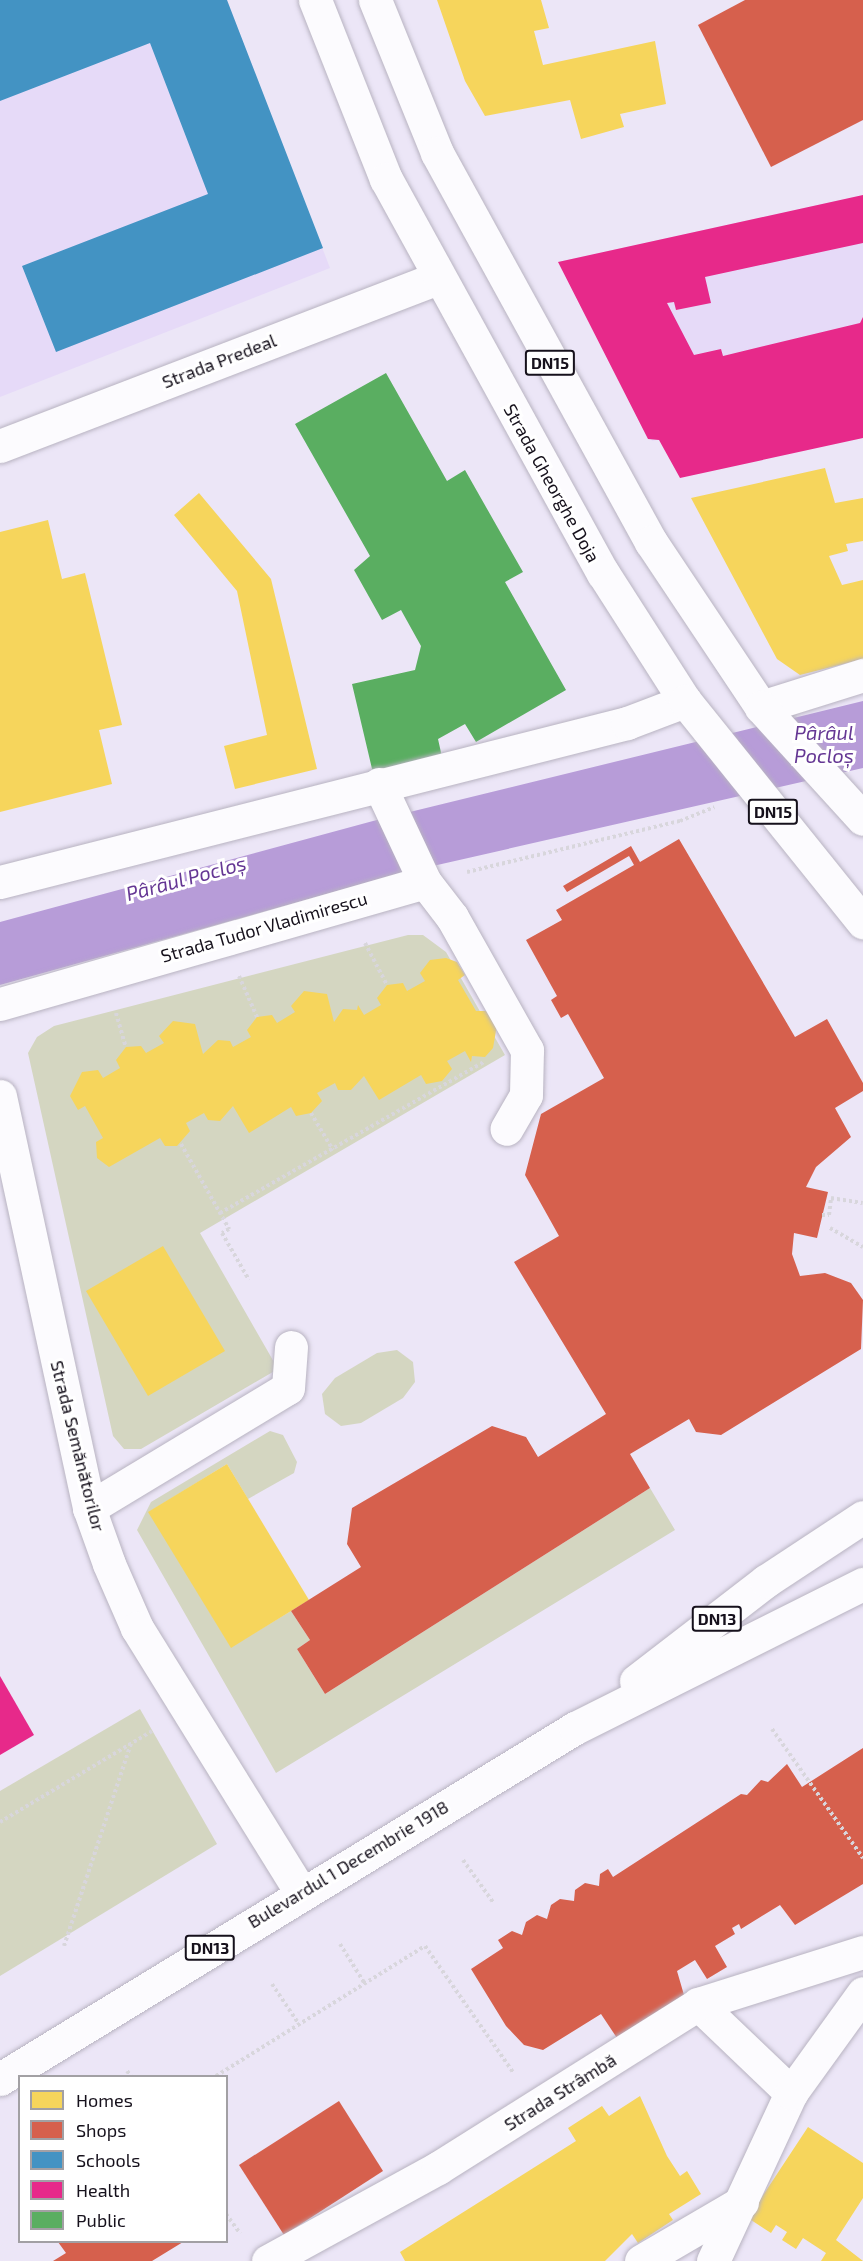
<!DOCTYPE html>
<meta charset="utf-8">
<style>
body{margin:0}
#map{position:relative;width:863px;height:2261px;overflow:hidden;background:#ece6f7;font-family:"Exo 2",sans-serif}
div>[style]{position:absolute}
.built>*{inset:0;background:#e6daf8}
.green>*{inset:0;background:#d4d6c1}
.water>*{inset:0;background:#b79cd8}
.homes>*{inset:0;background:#f6d55c}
.shops>*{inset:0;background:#d6604d}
.schools>*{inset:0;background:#4393c3}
.health>*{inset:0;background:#e7298a}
.public>*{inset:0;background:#5aae61}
.path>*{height:4px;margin-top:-2px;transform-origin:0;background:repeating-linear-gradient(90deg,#d8d6dc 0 3px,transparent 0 6px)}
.roads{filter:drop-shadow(0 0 2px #b8b3c1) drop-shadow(0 0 2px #b8b3c1)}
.minor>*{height:33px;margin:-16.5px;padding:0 16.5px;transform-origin:16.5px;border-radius:16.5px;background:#fcfbfe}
.major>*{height:33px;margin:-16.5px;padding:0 16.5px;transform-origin:16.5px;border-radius:16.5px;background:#fcfbfe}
span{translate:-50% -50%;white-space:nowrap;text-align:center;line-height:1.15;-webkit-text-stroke:6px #fff;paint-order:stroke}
.shield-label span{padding:2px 4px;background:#fff;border:2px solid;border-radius:4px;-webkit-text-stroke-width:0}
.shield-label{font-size:16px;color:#16111c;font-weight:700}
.street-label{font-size:18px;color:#16111c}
.water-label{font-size:20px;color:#653794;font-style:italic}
.legend{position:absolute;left:18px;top:2075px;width:210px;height:168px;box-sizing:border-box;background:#fff;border:2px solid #a2a0a4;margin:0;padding:8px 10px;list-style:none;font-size:18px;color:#16111c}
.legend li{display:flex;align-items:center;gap:12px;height:30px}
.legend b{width:30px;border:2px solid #a2a0a4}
</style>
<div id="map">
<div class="built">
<div style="clip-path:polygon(0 0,227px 0,330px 268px,0 397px)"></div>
<div style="clip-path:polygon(863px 195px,863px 394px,652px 441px,558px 262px)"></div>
</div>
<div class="green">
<div style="clip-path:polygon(408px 935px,423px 935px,446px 952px,505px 1055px,200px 1233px,278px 1369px,141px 1449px,124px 1449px,113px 1436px,28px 1053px,37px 1037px,54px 1026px)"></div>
<div style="clip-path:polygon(397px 1350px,413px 1362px,415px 1382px,403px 1398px,361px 1423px,341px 1426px,325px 1414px,322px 1394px,335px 1378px,377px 1353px)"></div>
<div style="clip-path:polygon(270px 1431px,283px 1435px,297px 1462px,294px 1473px,248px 1499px,227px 1464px,149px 1512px,231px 1647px,291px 1611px,310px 1640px,297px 1649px,325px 1694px,650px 1488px,675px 1530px,276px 1773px,137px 1530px,151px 1502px)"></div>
<div style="clip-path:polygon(140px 1709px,217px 1844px,0 1976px,0 1791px)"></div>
</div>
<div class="water">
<div style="clip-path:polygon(863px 701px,863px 768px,402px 873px,0 985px,0 922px,373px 821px)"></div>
</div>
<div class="homes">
<div style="clip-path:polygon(437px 0,541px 0,549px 28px,534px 31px,543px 65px,655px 41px,666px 104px,620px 114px,624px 127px,581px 139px,570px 100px,485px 116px,465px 81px)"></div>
<div style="clip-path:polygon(825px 468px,835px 503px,863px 498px,863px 541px,846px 544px,848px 551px,829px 556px,842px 585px,863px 580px,863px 659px,800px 675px,777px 659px,691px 498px)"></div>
<div style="clip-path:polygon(199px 493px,271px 579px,317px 769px,235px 789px,224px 746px,267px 735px,237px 591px,174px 515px)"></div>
<div style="clip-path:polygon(48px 520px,62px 579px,85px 573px,122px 725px,99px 730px,112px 784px,0 812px,0 532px)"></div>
<div style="clip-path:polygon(446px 958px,457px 962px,465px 975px,458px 980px,476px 1011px,489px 1011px,497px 1025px,493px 1048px,485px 1057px,472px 1056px,471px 1062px,465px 1051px,447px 1061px,452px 1069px,442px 1081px,426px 1084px,421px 1075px,379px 1100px,364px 1076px,351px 1090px,338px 1090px,335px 1083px,317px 1093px,322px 1101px,311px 1113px,296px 1116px,291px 1107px,249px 1133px,233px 1106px,220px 1121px,208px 1120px,204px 1113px,186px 1123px,190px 1131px,177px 1146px,165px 1146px,160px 1138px,109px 1167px,97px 1158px,96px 1142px,103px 1138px,85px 1106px,78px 1110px,70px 1096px,82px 1072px,98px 1070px,103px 1078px,120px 1068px,116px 1060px,126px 1047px,141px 1046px,146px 1053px,164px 1043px,159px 1036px,173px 1021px,195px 1024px,203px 1054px,218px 1040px,230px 1041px,233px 1047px,251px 1037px,247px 1030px,257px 1017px,272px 1015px,277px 1023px,295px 1012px,291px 1006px,304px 991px,327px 994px,334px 1022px,343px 1009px,357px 1010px,358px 1005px,364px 1015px,381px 1005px,377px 998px,387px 985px,403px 983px,407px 991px,425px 981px,420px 973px,430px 960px)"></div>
<div style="clip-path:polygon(163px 1246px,225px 1351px,148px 1396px,86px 1291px)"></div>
<div style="clip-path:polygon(227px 1464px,309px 1600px,231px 1648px,148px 1512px)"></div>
<div style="clip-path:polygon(640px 2096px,667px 2156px,680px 2176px,687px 2171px,701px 2194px,669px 2214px,673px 2220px,638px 2243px,632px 2234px,605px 2261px,405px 2261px,400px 2252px,576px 2141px,568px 2128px,602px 2106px,609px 2116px)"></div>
<div style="clip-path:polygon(808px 2127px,863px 2163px,863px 2198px,836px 2240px,863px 2261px,821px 2261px,826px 2253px,803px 2238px,796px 2249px,782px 2240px,787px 2232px,776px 2225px,771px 2233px,748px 2218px)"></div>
</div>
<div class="shops">
<div style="clip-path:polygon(745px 0,863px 0,863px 120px,771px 167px,698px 25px)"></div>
<div style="clip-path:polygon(679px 839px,795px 1037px,827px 1019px,863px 1083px,863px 1091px,835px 1108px,851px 1137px,816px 1167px,806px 1187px,828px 1192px,817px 1238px,794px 1233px,792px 1254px,800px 1276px,825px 1273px,851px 1283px,863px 1300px,861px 1349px,721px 1435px,696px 1432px,689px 1419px,630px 1454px,650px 1488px,325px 1694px,297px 1649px,310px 1640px,291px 1611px,361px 1567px,347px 1544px,352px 1508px,492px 1426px,526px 1437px,538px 1457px,606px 1414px,514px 1262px,559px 1236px,525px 1175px,541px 1114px,604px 1078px,568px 1014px,561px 1018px,551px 1000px,557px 996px,526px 940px,562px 920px,556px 910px,634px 865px,629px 856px,567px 892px,563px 886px,631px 846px,640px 862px)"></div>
<div style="clip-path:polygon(863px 1748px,863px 1884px,795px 1925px,780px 1905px,741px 1929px,739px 1924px,732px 1928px,735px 1934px,715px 1946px,727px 1967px,707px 1979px,695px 1960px,677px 1971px,684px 1995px,617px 2038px,601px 2014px,543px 2050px,524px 2045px,506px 2026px,471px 1969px,503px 1948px,498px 1940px,512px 1931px,522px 1935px,526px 1922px,537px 1915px,547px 1919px,551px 1905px,560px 1899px,574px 1901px,575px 1890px,585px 1883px,599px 1886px,600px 1874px,608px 1869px,613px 1877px,741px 1794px,747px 1795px,761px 1780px,768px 1782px,787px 1764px,802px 1787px)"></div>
<div style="clip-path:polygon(339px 2101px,383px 2171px,284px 2235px,239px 2165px)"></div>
<div style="clip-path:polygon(58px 2242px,183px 2242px,152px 2261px,53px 2261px,66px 2253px)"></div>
</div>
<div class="schools">
<div style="clip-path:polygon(0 0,227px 0,323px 248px,56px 352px,22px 266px,208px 194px,150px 43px,0 101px)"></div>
</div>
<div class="health">
<div style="clip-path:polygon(863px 195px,863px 243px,705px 277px,711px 303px,676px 310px,674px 302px,667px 303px,694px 355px,721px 349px,723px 356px,860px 323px,863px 317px,863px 438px,680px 478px,659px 440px,648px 439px,558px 262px)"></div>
<div style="clip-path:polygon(0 1676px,34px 1735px,0 1755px)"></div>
</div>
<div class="public">
<div style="clip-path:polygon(386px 373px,447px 481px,465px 470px,507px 544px,523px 572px,505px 582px,566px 690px,476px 742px,465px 724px,438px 739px,442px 757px,373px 773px,352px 684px,415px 670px,421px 646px,401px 610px,382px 620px,354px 570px,370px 556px,295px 424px)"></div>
</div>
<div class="path">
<div style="left:467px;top:872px;width:219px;rotate:-13.5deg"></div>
<div style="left:680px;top:821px;width:37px;rotate:-22deg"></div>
<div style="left:365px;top:943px;width:47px;rotate:62.4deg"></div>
<div style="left:239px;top:976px;width:45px;rotate:66.3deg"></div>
<div style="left:116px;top:1013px;width:35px;rotate:74deg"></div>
<div style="left:311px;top:1113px;width:43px;rotate:59.3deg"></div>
<div style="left:181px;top:1144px;width:98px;rotate:60.5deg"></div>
<div style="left:229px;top:1229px;width:8px;rotate:150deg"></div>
<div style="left:222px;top:1233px;width:54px;rotate:60.1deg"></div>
<div style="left:220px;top:1213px;width:305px;rotate:-29.8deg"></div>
<div style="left:822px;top:1215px;width:7px"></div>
<div style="left:829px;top:1215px;width:17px;rotate:-83deg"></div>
<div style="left:831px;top:1198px;width:32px;rotate:9deg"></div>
<div style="left:830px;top:1228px;width:38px;rotate:30deg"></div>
<div style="left:772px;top:1729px;width:158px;rotate:54.8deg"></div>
<div style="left:0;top:1822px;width:177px;rotate:-30.9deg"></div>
<div style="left:463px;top:1860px;width:52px;rotate:54.5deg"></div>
<div style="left:340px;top:1944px;width:47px;rotate:58deg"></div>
<div style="left:64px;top:1946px;width:214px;rotate:-71.7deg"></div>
<div style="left:272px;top:1984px;width:48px;rotate:56deg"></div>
<div style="left:127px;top:2071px;width:6px;rotate:51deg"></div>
<div style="left:216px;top:2076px;width:246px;rotate:-31.9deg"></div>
<div style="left:425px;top:1946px;width:154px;rotate:55.1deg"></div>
<div style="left:226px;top:2214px;width:24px;rotate:54deg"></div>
</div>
<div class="roads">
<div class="minor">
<div style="left:0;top:446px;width:469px;rotate:-21deg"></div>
<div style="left:761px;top:707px;width:107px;rotate:-17.4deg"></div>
<div style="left:379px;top:784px;width:108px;rotate:64.9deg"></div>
<div style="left:425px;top:882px;width:44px;rotate:52.4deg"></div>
<div style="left:452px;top:917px;width:153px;rotate:60.6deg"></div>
<div style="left:527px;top:1050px;width:45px;rotate:91.3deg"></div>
<div style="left:526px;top:1095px;width:39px;rotate:120deg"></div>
<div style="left:0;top:882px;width:647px;rotate:-14.23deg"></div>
<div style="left:627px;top:723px;width:62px;rotate:-20.8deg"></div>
<div style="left:0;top:1004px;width:442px;rotate:-16deg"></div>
<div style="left:0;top:1096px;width:422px;rotate:77.8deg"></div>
<div style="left:89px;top:1508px;width:59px;rotate:70.3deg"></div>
<div style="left:109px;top:1564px;width:70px;rotate:66.4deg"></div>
<div style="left:137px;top:1628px;width:311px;rotate:58.2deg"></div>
<div style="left:89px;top:1508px;width:232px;rotate:-31.1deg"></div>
<div style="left:288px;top:1388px;width:41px;rotate:-85.8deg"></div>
<div style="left:698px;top:2004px;width:129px;rotate:43.7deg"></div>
<div style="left:268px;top:2261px;width:194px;rotate:-28.7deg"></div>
<div style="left:438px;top:2168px;width:307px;rotate:-32.2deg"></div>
<div style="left:698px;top:2004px;width:173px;rotate:-17.5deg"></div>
<div style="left:641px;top:2261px;width:117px;rotate:-30.3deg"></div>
<div style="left:713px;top:2261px;width:185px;rotate:-65.1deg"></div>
<div style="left:791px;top:2093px;width:123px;rotate:-54.2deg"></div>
</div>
<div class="major">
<div style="left:315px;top:0;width:193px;rotate:68.4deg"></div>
<div style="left:386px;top:179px;width:450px;rotate:61.2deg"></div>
<div style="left:603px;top:573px;width:152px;rotate:57.4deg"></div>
<div style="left:685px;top:701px;width:284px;rotate:51.2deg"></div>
<div style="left:375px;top:0;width:165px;rotate:67.9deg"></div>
<div style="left:437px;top:153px;width:444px;rotate:61.2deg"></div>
<div style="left:651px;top:542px;width:198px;rotate:56.3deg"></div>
<div style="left:761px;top:707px;width:151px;rotate:47.7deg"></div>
<div style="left:636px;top:1681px;width:164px;rotate:-37.6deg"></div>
<div style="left:766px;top:1581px;width:116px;rotate:-33.4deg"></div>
<div style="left:0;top:2079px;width:674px;rotate:-31.4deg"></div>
<div style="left:575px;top:1728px;width:322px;rotate:-26.6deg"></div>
</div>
</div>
<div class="shield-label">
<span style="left:550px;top:363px">DN15</span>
<span style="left:773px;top:812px">DN15</span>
<span style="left:717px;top:1619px">DN13</span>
<span style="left:210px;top:1948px">DN13</span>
</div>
<div class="street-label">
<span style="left:219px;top:361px;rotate:-21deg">Strada Predeal</span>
<span style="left:552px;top:483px;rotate:61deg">Strada Gheorghe Doja</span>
<span style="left:264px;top:927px;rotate:-16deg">Strada Tudor Vladimirescu</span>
<span style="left:78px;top:1446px;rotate:76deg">Strada Semănătorilor</span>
<span style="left:348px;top:1864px;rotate:-31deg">Bulevardul 1 Decembrie 1918</span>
<span style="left:560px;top:2092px;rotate:-32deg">Strada Strâmbă</span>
</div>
<div class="water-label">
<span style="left:824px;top:744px">Pârâul<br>Pocloș</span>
<span style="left:186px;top:878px;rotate:-15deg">Pârâul Pocloș</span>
</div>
<ul class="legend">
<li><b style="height:16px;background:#f6d55c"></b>Homes</li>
<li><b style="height:16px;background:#d6604d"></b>Shops</li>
<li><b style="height:16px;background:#4393c3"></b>Schools</li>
<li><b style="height:16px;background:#e7298a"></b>Health</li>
<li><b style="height:16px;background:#5aae61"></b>Public</li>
</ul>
</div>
